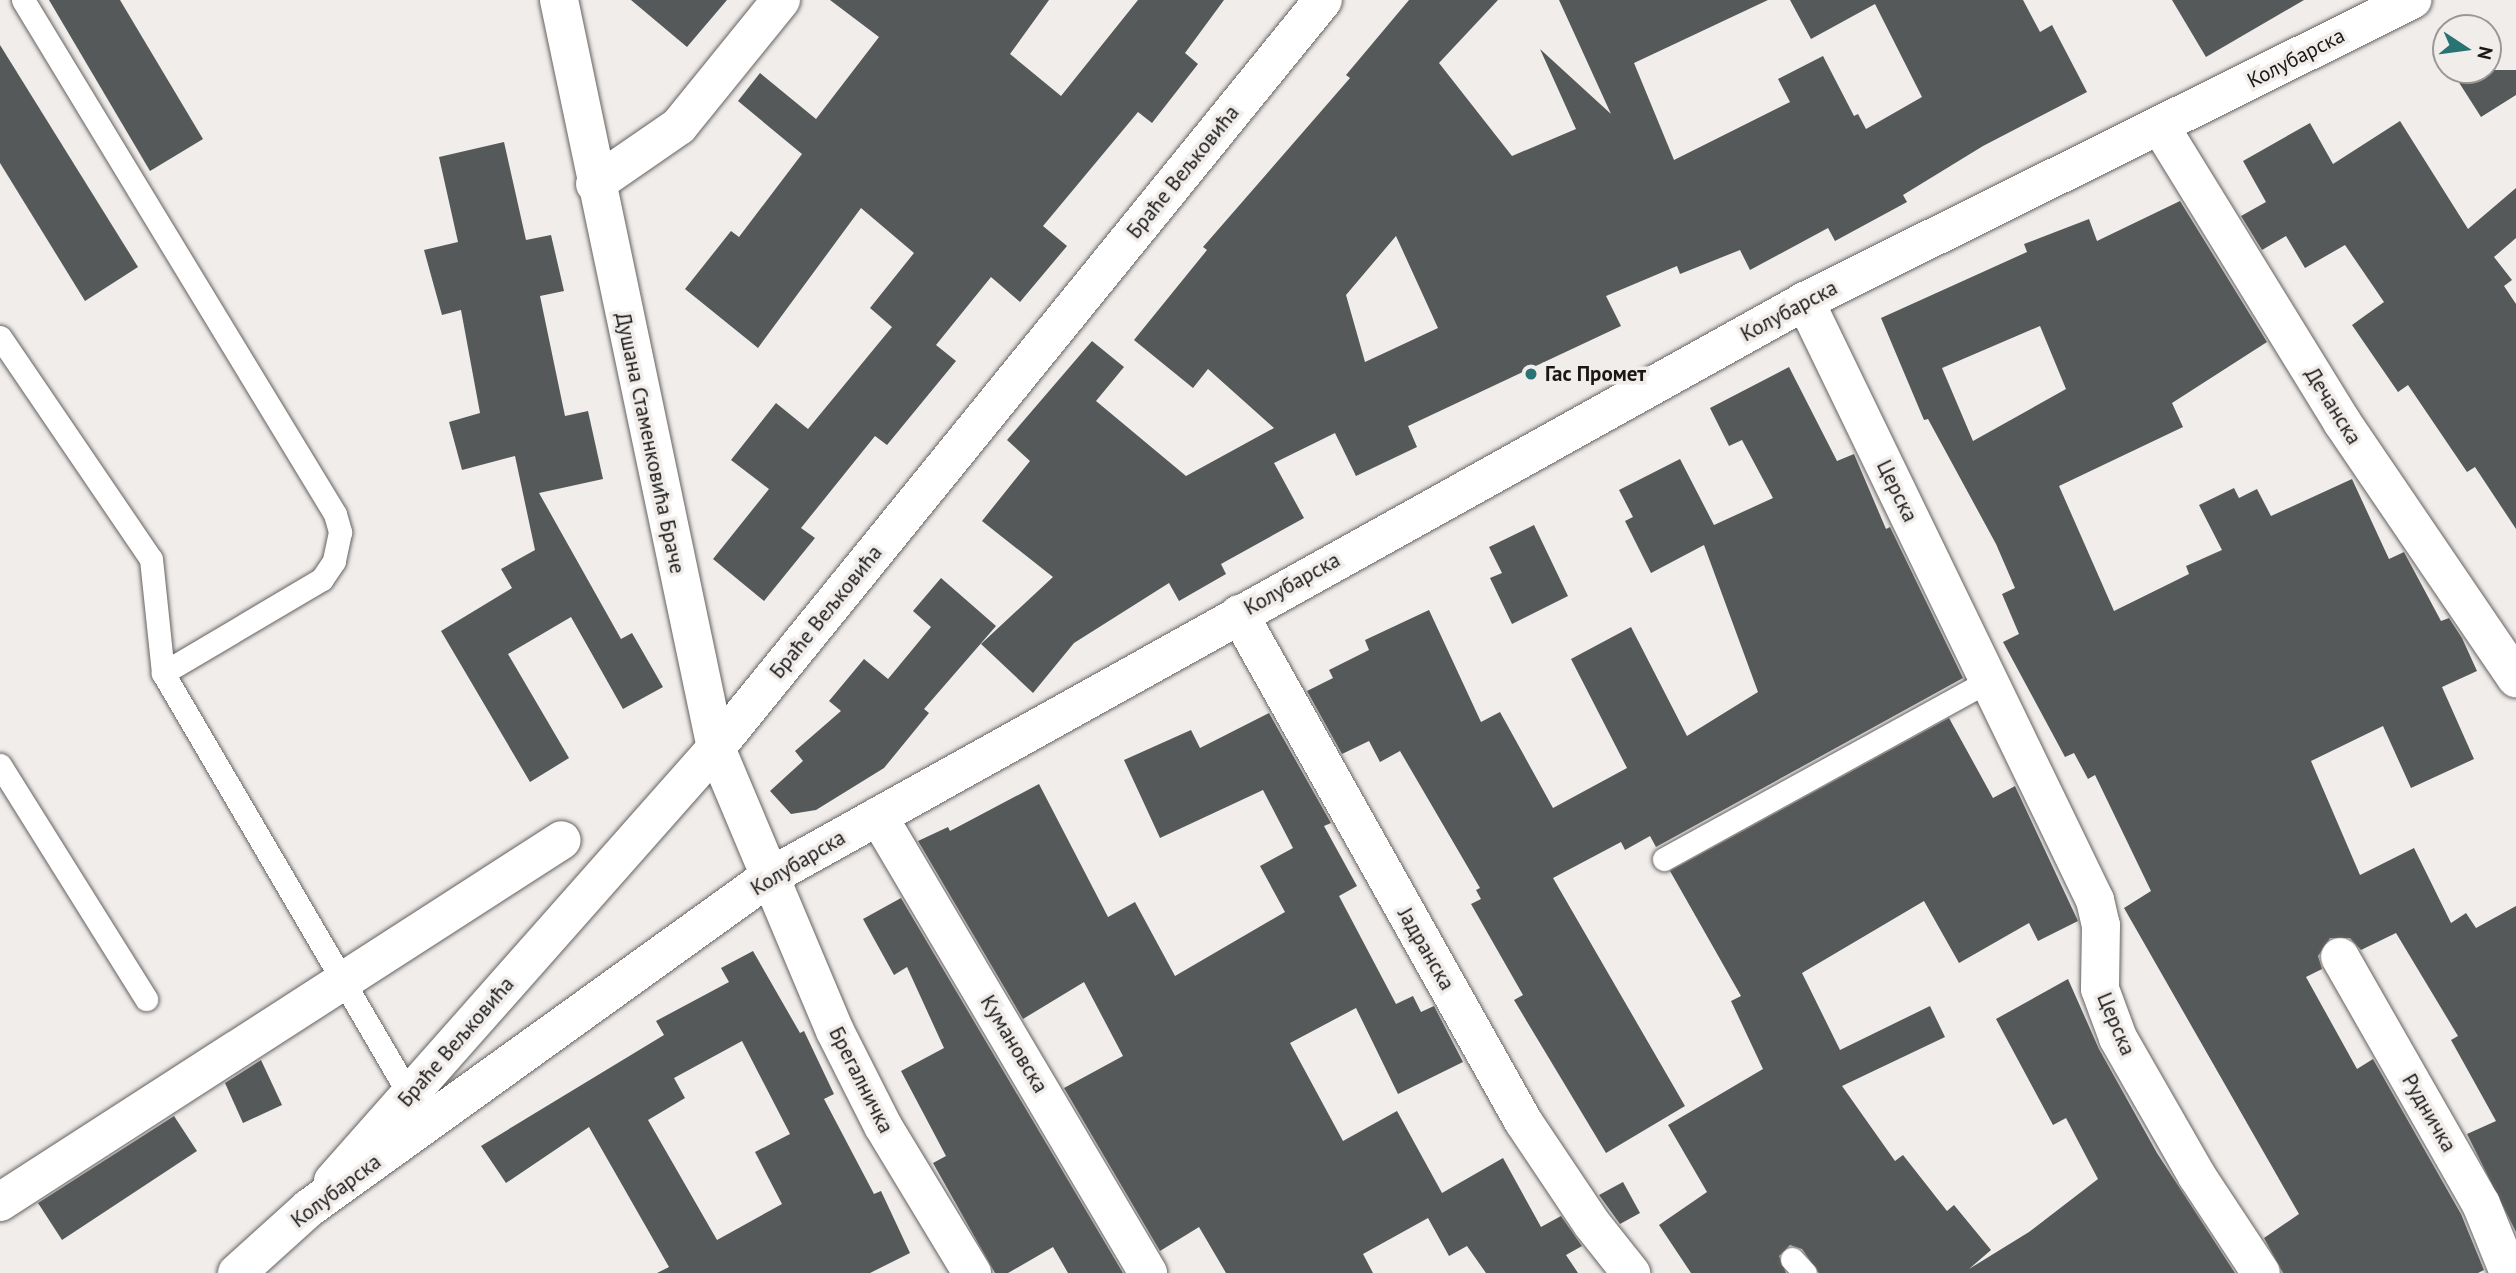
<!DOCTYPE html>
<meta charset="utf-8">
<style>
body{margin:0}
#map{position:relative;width:2516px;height:1273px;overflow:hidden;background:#f0edeb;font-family:"PT Sans",sans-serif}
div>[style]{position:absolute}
.building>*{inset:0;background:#555959}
.roads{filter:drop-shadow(0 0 2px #656260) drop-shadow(0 0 2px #656260)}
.service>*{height:23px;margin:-11.5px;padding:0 11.5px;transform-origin:11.5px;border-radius:11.5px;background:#fff}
.minor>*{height:38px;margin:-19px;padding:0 19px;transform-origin:19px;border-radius:19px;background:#fff}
.secondary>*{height:38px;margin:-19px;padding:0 19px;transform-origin:19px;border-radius:19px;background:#fff}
.dots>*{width:19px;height:19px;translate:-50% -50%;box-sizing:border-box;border:4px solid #f0edeb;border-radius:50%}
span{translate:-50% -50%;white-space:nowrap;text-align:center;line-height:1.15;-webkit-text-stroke:7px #f0edeb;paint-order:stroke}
.street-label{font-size:21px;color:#191817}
.poi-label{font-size:21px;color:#191817;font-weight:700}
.left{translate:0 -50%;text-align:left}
.north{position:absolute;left:2432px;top:14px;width:70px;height:70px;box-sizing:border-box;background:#f0edeb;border:2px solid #9a9896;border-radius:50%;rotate:103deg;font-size:19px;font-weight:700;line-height:28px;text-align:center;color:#191817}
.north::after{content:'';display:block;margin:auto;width:24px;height:32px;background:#297372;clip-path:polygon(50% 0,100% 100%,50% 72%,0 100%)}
</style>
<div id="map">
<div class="building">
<div style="clip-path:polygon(49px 0,120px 0,203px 139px,150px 171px)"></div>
<div style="clip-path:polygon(631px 0,727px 0,687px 47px)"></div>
<div style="clip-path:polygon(830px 0,1049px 0,1010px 54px,1061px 96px,1138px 0,1224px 0,1185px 53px,1198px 64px,1152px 123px,1138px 112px,1043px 226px,1067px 246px,1020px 302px,991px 277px,936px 345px,956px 361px,887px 445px,875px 436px,801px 528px,815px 538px,764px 601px,713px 559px,769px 489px,731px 460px,776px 403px,808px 429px,892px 327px,870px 308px,914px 253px,861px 208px,758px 348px,685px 289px,731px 231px,739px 237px,802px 154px,738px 101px,760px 73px,816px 119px,879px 37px)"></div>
<div style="clip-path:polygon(evenodd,1409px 0,1498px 0,1439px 63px,1512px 156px,1576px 129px,1540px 49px,1611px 114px,1559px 0,1768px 0,1634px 63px,1674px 160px,1790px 102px,1778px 79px,1823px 56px,1854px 116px,1858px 114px,1866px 129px,1922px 97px,1875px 4px,1811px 39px,1790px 0,2023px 0,2040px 32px,2052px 25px,2087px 92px,1983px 146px,1903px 195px,1907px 202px,1835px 241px,1828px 228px,1750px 270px,1740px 250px,1680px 274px,1677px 266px,1606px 296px,1621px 326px,1408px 426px,1417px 447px,1356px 476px,1335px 433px,1274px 463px,1304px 518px,1221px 564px,1226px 574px,1179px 601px,1169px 583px,1074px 643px,1033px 693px,981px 644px,1053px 577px,982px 521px,1030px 461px,1007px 440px,1092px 341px,1124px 367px,1096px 401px,1186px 476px,1274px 428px,1208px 369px,1193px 388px,1134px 340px,1207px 250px,1203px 247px,1350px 78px,1346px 75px,1409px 0,1396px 236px,1438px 328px,1365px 362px,1346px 295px,1396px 236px)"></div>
<div style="clip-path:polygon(2172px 0,2304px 0,2206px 57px)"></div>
<div style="clip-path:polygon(0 45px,138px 267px,85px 301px,0 163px)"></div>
<div style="clip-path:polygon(2451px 70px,2516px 70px,2516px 95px,2481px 117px)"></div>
<div style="clip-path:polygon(2400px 121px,2468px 229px,2516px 188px,2516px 238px,2494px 257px,2512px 280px,2504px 286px,2516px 304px,2516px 529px,2475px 467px,2467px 472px,2408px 385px,2398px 392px,2352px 325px,2384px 302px,2345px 245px,2305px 268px,2286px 236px,2262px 250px,2241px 216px,2266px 202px,2243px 161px,2310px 123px,2333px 164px)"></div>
<div style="clip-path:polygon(504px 142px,526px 240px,551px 235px,564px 291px,540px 296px,565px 416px,588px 411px,603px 479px,539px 493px,621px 639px,632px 633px,663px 687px,623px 709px,571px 617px,508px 654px,569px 758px,530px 782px,441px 631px,512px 588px,501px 569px,535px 550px,515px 456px,462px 470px,449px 422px,480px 413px,461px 310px,442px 315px,424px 250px,458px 242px,439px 157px)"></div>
<div style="clip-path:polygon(evenodd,2180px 201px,2267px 342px,2172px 403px,2183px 427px,2059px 486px,2114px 611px,2189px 574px,2186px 566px,2222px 550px,2199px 505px,2234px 488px,2239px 498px,2257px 489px,2271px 516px,2352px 479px,2389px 559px,2404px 552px,2441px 621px,2449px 618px,2462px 638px,2477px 671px,2442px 687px,2474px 759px,2411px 788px,2383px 726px,2311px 761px,2360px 875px,2414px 848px,2451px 923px,2466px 913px,2476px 928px,2516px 906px,2516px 1232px,2467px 1134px,2496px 1121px,2451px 1040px,2458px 1036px,2396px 933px,2361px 950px,2350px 938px,2330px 938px,2318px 956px,2322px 969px,2306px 977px,2357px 1069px,2373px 1059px,2461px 1214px,2484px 1270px,2478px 1273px,2283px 1273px,2264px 1238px,2299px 1214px,2124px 908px,2151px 891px,2095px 775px,2088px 779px,2074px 753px,2065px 757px,2003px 642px,2019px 634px,2002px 594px,2015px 588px,1996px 544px,1928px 419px,1924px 420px,1881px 318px,2027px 252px,2024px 244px,2089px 219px,2097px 241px,2180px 201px,2040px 326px,2066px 389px,1973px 441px,1942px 368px,2040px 326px)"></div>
<div style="clip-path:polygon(1789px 367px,1837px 461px,1854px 454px,1886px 529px,1890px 527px,1963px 678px,1656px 847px,1650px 836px,1625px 850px,1621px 842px,1553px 878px,1685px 1106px,1606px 1153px,1514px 1000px,1523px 995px,1471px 904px,1481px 899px,1476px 890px,1480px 888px,1400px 751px,1380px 762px,1369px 741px,1342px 754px,1307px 691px,1333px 678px,1329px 670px,1369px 650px,1365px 640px,1429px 610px,1481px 722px,1500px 712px,1553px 808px,1627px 768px,1571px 659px,1631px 627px,1687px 736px,1758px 692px,1704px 545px,1651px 573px,1625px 521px,1633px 517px,1619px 490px,1680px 459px,1714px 525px,1773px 498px,1742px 440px,1729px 446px,1710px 408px)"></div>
<div style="clip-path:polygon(1534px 525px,1568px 596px,1512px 624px,1490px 578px,1502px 573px,1489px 547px)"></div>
<div style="clip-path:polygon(941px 578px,996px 626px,924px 709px,929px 713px,884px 768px,816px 810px,791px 814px,770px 791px,803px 761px,795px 751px,841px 711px,829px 701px,864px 659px,888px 679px,931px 627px,913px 611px)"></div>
<div style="clip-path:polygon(1269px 713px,1331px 823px,1324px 826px,1357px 886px,1339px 896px,1396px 1004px,1413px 996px,1421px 1012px,1434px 1006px,1463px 1062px,1398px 1094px,1356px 1008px,1290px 1043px,1343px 1141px,1397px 1111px,1442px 1193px,1503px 1158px,1541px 1227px,1561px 1216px,1582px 1246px,1566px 1255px,1578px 1273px,1486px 1273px,1467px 1246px,1449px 1256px,1428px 1218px,1363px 1254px,1373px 1273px,1226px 1273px,1199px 1227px,1160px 1251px,1064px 1088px,1123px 1056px,1084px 982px,1023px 1019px,918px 841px,948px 827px,950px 831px,1039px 784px,1108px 917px,1135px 902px,1175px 976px,1285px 912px,1260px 866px,1293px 848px,1263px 790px,1160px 838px,1124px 760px,1191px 730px,1200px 748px)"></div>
<div style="clip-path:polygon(1949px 718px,1993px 798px,2015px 786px,2078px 921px,2038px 941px,2029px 923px,1959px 963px,1924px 901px,1802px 973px,1840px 1050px,1930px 1006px,1945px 1037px,1842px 1086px,1895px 1161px,1903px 1155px,1947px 1211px,1954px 1205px,1991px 1250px,1969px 1269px,2029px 1232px,2098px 1179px,2066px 1118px,2053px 1125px,1996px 1019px,2068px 979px,2099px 1049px,2157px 1153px,2235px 1273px,1819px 1273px,1802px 1249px,1790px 1245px,1779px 1256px,1786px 1273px,1691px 1273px,1659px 1225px,1707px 1192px,1668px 1125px,1763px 1069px,1731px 1001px,1741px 996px,1670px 871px)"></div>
<div style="clip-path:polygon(901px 898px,1123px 1273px,1068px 1273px,1053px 1247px,1008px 1273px,995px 1273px,933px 1163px,946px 1156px,901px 1071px,944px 1048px,907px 967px,894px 975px,863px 919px)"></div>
<div style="clip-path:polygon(evenodd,753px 951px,800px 1033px,804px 1031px,834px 1094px,824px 1099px,874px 1194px,881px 1191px,910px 1253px,870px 1273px,657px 1273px,669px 1267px,589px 1127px,506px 1183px,481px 1146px,664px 1035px,656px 1021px,729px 982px,721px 968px,753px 951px,742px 1041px,790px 1134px,755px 1152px,782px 1204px,717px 1240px,648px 1120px,685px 1098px,674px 1078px,742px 1041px)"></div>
<div style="clip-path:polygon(261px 1060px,282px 1105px,243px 1123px,225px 1083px)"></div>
<div style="clip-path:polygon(174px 1116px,197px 1151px,62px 1240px,38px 1203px)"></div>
<div style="clip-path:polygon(1623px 1182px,1640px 1213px,1620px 1224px,1599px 1195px)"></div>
</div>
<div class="roads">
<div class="service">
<div style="left:23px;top:0;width:601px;rotate:58.74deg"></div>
<div style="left:335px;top:514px;width:19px;rotate:74deg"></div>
<div style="left:340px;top:532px;width:30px;rotate:102deg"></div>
<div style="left:334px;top:561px;width:22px;rotate:124deg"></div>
<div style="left:322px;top:579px;width:185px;rotate:149.4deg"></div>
<div style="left:0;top:337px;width:268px;rotate:55.8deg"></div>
<div style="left:151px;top:559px;width:115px;rotate:84deg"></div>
<div style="left:163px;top:673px;width:497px;rotate:59.7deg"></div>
<div style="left:0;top:765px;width:276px;rotate:58deg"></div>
<div style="left:1664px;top:859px;width:371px;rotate:-28.8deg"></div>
<div style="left:1792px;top:1259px;width:19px;rotate:47deg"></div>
</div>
<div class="minor">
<div style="left:559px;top:0;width:764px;rotate:78.15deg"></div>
<div style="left:716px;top:748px;width:307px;rotate:67.2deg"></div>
<div style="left:835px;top:1031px;width:106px;rotate:63.2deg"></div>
<div style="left:883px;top:1126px;width:172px;rotate:58.8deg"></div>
<div style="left:2160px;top:126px;width:347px;rotate:58.4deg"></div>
<div style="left:2342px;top:422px;width:310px;rotate:55.8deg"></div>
<div style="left:595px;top:184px;width:102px;rotate:-34.6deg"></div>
<div style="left:679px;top:126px;width:162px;rotate:-51deg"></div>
<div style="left:1805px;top:301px;width:666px;rotate:64.17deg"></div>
<div style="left:2095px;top:900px;width:26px;rotate:77deg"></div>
<div style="left:2101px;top:925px;width:64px;rotate:90.9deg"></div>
<div style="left:2100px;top:989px;width:52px;rotate:69.8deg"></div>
<div style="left:2118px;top:1038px;width:159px;rotate:60.2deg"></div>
<div style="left:2197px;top:1176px;width:116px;rotate:56.6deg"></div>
<div style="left:1239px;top:614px;width:581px;rotate:60.74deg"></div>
<div style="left:1523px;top:1121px;width:124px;rotate:56.2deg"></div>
<div style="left:1592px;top:1224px;width:63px;rotate:51.5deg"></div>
<div style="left:878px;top:816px;width:531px;rotate:59.42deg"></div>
<div style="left:2340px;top:957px;width:284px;rotate:60.3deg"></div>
<div style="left:2481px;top:1204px;width:74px;rotate:67.9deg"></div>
<div style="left:333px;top:1181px;width:578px;rotate:-48.51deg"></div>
<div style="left:716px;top:748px;width:963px;rotate:-50.94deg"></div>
<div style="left:0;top:1202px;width:668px;rotate:-32.79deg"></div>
</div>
<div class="secondary">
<div style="left:237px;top:1273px;width:97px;rotate:-42.1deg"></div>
<div style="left:309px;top:1208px;width:567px;rotate:-35.74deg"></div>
<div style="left:769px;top:877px;width:1185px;rotate:-29.07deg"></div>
<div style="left:1805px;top:301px;width:678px;rotate:-26.38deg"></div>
</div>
</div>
<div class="dots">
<div style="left:1531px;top:374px;background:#297372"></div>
</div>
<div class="street-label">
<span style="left:2296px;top:58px;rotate:-27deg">Колубарска</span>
<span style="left:1183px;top:172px;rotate:-51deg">Браће Вељковића</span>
<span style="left:1789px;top:311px;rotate:-28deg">Колубарска</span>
<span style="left:2333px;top:406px;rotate:58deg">Дечанска</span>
<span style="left:650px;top:443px;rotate:78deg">Душана Стаменковића Браче</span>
<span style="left:1897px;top:491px;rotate:64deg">Церска</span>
<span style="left:1292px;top:584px;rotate:-29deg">Колубарска</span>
<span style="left:826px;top:612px;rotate:-51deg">Браће Вељковића</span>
<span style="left:798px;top:863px;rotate:-31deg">Колубарска</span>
<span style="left:1426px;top:949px;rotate:60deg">Јадранска</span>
<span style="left:2116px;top:1024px;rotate:67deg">Церска</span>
<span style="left:456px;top:1042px;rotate:-49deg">Браће Вељковића</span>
<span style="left:1014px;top:1044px;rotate:59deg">Кумановска</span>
<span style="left:861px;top:1080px;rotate:63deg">Брегалничка</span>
<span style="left:2429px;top:1113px;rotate:60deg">Рудничка</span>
<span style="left:336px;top:1191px;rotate:-37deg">Колубарска</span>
</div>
<div class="poi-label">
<span class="left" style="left:1545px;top:374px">Гас Промет</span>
</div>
<div class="north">N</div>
</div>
